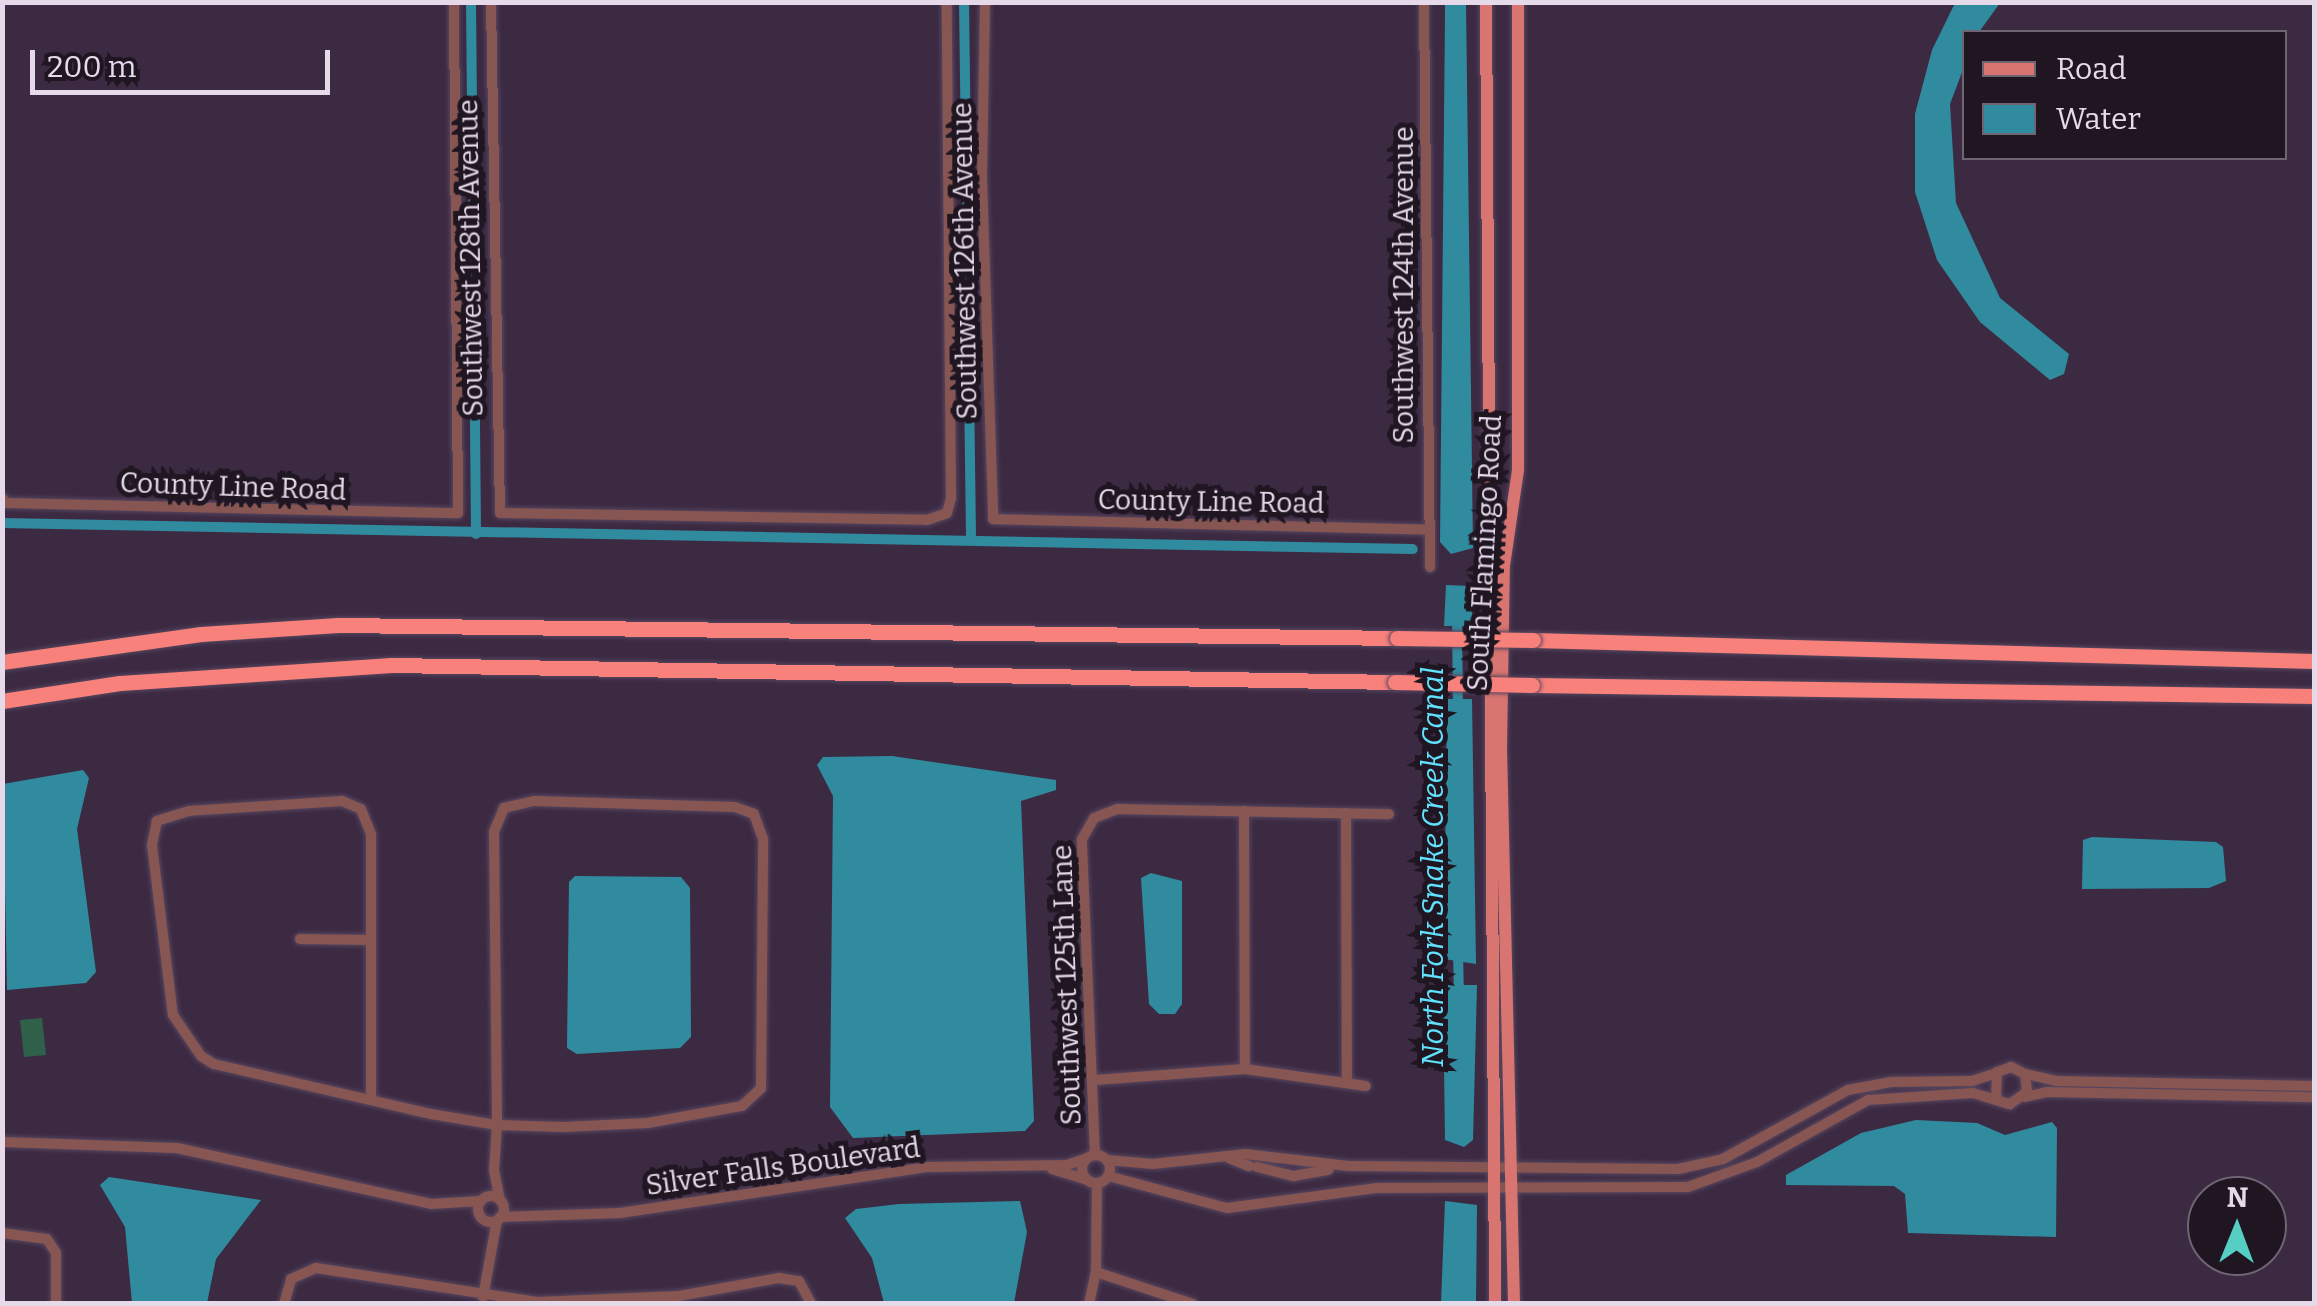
<!DOCTYPE html>
<style>
body{margin:0}
#map{position:relative;width:2317px;height:1306px;overflow:hidden;background:#3c2a43;font-family:Bitter,serif}
div>[style]{position:absolute}
.green>*{inset:0;background:#2f614a}
.water>*{inset:0;background:#318b9e}
.canal>*{height:10px;margin:-5px;padding:0 5px;transform-origin:5px;border-radius:5px;background:#318b9e}
.roads{filter:drop-shadow(0 0 2px #57465e) drop-shadow(0 0 2px #57465e)}
.minor>*{height:10px;margin:-5px;padding:0 5px;transform-origin:5px;border-radius:5px;background:#875652}
.minor>.ring{margin:-5px;padding:0;box-sizing:content-box;background:none;border:10px solid #875652;border-radius:50%}
.major>*{height:12px;margin:-6px;padding:0 6px;transform-origin:6px;border-radius:6px;background:#d97570}
.highway>*{height:15px;margin:-7.5px;padding:0 7.5px;transform-origin:7.5px;border-radius:7.5px;background:#f9817b}
.bridges{filter:drop-shadow(0 0 2px #57465e) drop-shadow(0 0 2px #57465e)}
.highway-bridge>*{height:15px;margin:-7.5px;padding:0 7.5px;transform-origin:7.5px;border-radius:7.5px;background:#f9817b}
span{translate:-50% -50%;white-space:nowrap;text-align:center;line-height:1.15;-webkit-text-stroke:10px #1f1622;paint-order:stroke}
.street-label{font-size:28px;color:#e6daea}
.water-label{font-size:30px;color:#62e1fc;font-style:italic}
.frame{position:absolute;inset:0;border:5px solid #e6daea;pointer-events:none}
.legend{position:absolute;left:1962px;top:30px;width:325px;height:130px;box-sizing:border-box;background:#1f1622;border:2px solid #6f6472;margin:0;padding:12px 18px;list-style:none;font-size:30px;color:#e6daea}
.legend li{display:flex;align-items:center;gap:20px;height:50px}
.legend b{width:50px;border:2px solid #6f6472}
.north{position:absolute;left:2187px;top:1176px;width:100px;height:100px;box-sizing:border-box;background:#1f1622;border:2px solid #6f6472;border-radius:50%;rotate:1deg;font-size:28px;font-weight:700;line-height:40px;text-align:center;color:#e6daea}
.north::after{content:'';display:block;margin:auto;width:35px;height:45px;background:#56cec3;clip-path:polygon(50% 0,100% 100%,50% 72%,0 100%)}
.scale{position:absolute;left:30px;top:50px;width:300px;height:45px;box-sizing:border-box;border:5px solid #e6daea;border-top:0;padding-left:12px;font-size:30px;line-height:35px;white-space:nowrap;color:#e6daea;-webkit-text-stroke:8px #1f1622;paint-order:stroke}
</style>
<div id="map">
<div class="green">
<div style="clip-path:polygon(42px 1018px,46px 1055px,24px 1057px,20px 1020px)"></div>
</div>
<div class="water">
<div style="clip-path:polygon(1466px 3px,1473px 548px,1451px 554px,1440px 542px,1445px 14px,1445px 3px)"></div>
<div style="clip-path:polygon(1955px 3px,2000px 3px,1979px 32px,1964px 32px,1964px 67px,1950px 104px,1956px 203px,2000px 298px,2069px 354px,2064px 374px,2050px 380px,1980px 322px,1937px 260px,1915px 192px,1915px 114px,1932px 50px)"></div>
<div style="clip-path:polygon(1446px 585px,1470px 586px,1473px 626px,1444px 626px)"></div>
<div style="clip-path:polygon(1447px 699px,1472px 699px,1476px 964px,1444px 959px)"></div>
<div style="clip-path:polygon(892px 756px,1056px 780px,1056px 790px,1021px 801px,1034px 1121px,1025px 1131px,853px 1138px,830px 1107px,833px 796px,817px 765px,823px 757px)"></div>
<div style="clip-path:polygon(83px 770px,89px 778px,77px 829px,96px 972px,86px 983px,7px 990px,3px 784px)"></div>
<div style="clip-path:polygon(2092px 837px,2216px 842px,2223px 847px,2226px 881px,2209px 888px,2082px 889px,2083px 840px)"></div>
<div style="clip-path:polygon(1151px 873px,1182px 881px,1182px 1004px,1175px 1014px,1159px 1014px,1149px 1004px,1141px 878px)"></div>
<div style="clip-path:polygon(575px 876px,681px 877px,690px 888px,691px 1037px,680px 1048px,577px 1054px,567px 1048px,569px 882px)"></div>
<div style="clip-path:polygon(1443px 985px,1477px 985px,1473px 1140px,1464px 1147px,1445px 1140px)"></div>
<div style="clip-path:polygon(1916px 1120px,1977px 1123px,2005px 1135px,2052px 1122px,2057px 1128px,2056px 1237px,1908px 1233px,1905px 1194px,1894px 1186px,1786px 1185px,1786px 1175px,1861px 1133px)"></div>
<div style="clip-path:polygon(109px 1177px,261px 1200px,216px 1259px,207px 1303px,132px 1303px,125px 1227px,100px 1185px)"></div>
<div style="clip-path:polygon(1020px 1201px,1027px 1232px,1014px 1303px,884px 1303px,872px 1258px,845px 1218px,856px 1209px,899px 1204px)"></div>
<div style="clip-path:polygon(1445px 1201px,1477px 1205px,1476px 1303px,1441px 1303px)"></div>
</div>
<div class="canal">
<div style="left:471px;top:2px;width:532px;rotate:89.46deg"></div>
<div style="left:964px;top:2px;width:538px;rotate:89.25deg"></div>
<div style="left:2px;top:523px;width:1411px;rotate:1.06deg"></div>
<div style="left:1457px;top:615px;width:93px;rotate:89.4deg"></div>
<div style="left:1458px;top:950px;width:48px;rotate:88.8deg"></div>
</div>
<div class="roads">
<div class="minor">
<div style="left:491px;top:2px;width:511px;rotate:88.99deg"></div>
<div style="left:500px;top:513px;width:427px;rotate:0.9deg"></div>
<div style="left:927px;top:520px;width:21px;rotate:-19deg"></div>
<div style="left:947px;top:513px;width:16px;rotate:-75deg"></div>
<div style="left:951px;top:498px;width:496px;rotate:-90.5deg"></div>
<div style="left:985px;top:2px;width:177px;rotate:91deg"></div>
<div style="left:982px;top:179px;width:340px;rotate:88.1deg"></div>
<div style="left:993px;top:519px;width:435px;rotate:1.4deg"></div>
<div style="left:1424px;top:2px;width:565px;rotate:89.39deg"></div>
<div style="left:2px;top:498px;width:6px;rotate:51deg"></div>
<div style="left:6px;top:503px;width:452px;rotate:1.3deg"></div>
<div style="left:458px;top:513px;width:511px;rotate:-90.45deg"></div>
<div style="left:1244px;top:811px;width:258px;rotate:89.8deg"></div>
<div style="left:1346px;top:813px;width:270px;rotate:89.8deg"></div>
<div style="left:300px;top:939px;width:71px;rotate:0.8deg"></div>
<div style="left:2026px;top:1074px;width:31px;rotate:13deg"></div>
<div style="left:2056px;top:1081px;width:258px;rotate:1.1deg"></div>
<div style="left:1095px;top:1080px;width:150px;rotate:-4.2deg"></div>
<div style="left:1245px;top:1069px;width:122px;rotate:8deg"></div>
<div style="left:2025px;top:1097px;width:22px;rotate:-13deg"></div>
<div style="left:2046px;top:1092px;width:268px;rotate:1.1deg"></div>
<div style="left:371px;top:1100px;width:266px;rotate:-90deg"></div>
<div style="left:371px;top:834px;width:27px;rotate:-112deg"></div>
<div style="left:361px;top:809px;width:21px;rotate:-157deg"></div>
<div style="left:342px;top:801px;width:153px;rotate:176.3deg"></div>
<div style="left:189px;top:811px;width:34px;rotate:163deg"></div>
<div style="left:157px;top:821px;width:25px;rotate:102deg"></div>
<div style="left:152px;top:845px;width:171px;rotate:83deg"></div>
<div style="left:173px;top:1015px;width:50px;rotate:55.7deg"></div>
<div style="left:201px;top:1056px;width:15px;rotate:32deg"></div>
<div style="left:214px;top:1064px;width:223px;rotate:13deg"></div>
<div style="left:431px;top:1114px;width:67px;rotate:9.5deg"></div>
<div style="left:497px;top:1125px;width:66px;rotate:1.7deg"></div>
<div style="left:563px;top:1127px;width:85px;rotate:-2.7deg"></div>
<div style="left:648px;top:1123px;width:96px;rotate:-10.3deg"></div>
<div style="left:742px;top:1106px;width:26px;rotate:-43deg"></div>
<div style="left:761px;top:1088px;width:249px;rotate:-89.5deg"></div>
<div style="left:763px;top:839px;width:27px;rotate:-110deg"></div>
<div style="left:754px;top:814px;width:20px;rotate:-160deg"></div>
<div style="left:735px;top:807px;width:201px;rotate:-178.3deg"></div>
<div style="left:534px;top:801px;width:31px;rotate:167deg"></div>
<div style="left:504px;top:808px;width:26px;rotate:113deg"></div>
<div style="left:494px;top:832px;width:293px;rotate:89.4deg"></div>
<div style="left:497px;top:1125px;width:45px;rotate:93.8deg"></div>
<div style="left:494px;top:1170px;width:31px;rotate:79deg"></div>
<div style="left:2px;top:1142px;width:175px;rotate:2deg"></div>
<div style="left:177px;top:1148px;width:260px;rotate:12.4deg"></div>
<div style="left:431px;top:1204px;width:50px;rotate:-3.4deg"></div>
<div style="left:1095px;top:1155px;width:316px;rotate:-92.4deg"></div>
<div style="left:1082px;top:839px;width:24px;rotate:-60deg"></div>
<div style="left:1094px;top:818px;width:26px;rotate:-21deg"></div>
<div style="left:1118px;top:809px;width:271px;rotate:1.1deg"></div>
<div class="ring" style="left:1082px;top:1155px;width:18px;height:18px"></div>
<div style="left:1229px;top:1158px;width:22px;rotate:22deg"></div>
<div style="left:1107px;top:1160px;width:46px;rotate:5deg"></div>
<div style="left:1153px;top:1164px;width:93px;rotate:-6.2deg"></div>
<div style="left:1245px;top:1154px;width:104px;rotate:6.6deg"></div>
<div style="left:1348px;top:1166px;width:330px;rotate:0.5deg"></div>
<div style="left:1678px;top:1169px;width:46px;rotate:-12.5deg"></div>
<div style="left:1723px;top:1159px;width:143px;rotate:-28.9deg"></div>
<div style="left:1848px;top:1090px;width:44px;rotate:-10.5deg"></div>
<div style="left:1891px;top:1082px;width:81px;rotate:-0.7deg"></div>
<div style="left:1972px;top:1081px;width:25px;rotate:-18deg"></div>
<div style="left:1257px;top:1167px;width:38px;rotate:14deg"></div>
<div style="left:1294px;top:1176px;width:35px;rotate:-10deg"></div>
<div style="left:1052px;top:1169px;width:38px;rotate:17deg"></div>
<div style="left:1108px;top:1176px;width:123px;rotate:15.1deg"></div>
<div style="left:1227px;top:1208px;width:150px;rotate:-7.6deg"></div>
<div style="left:1376px;top:1188px;width:312px;rotate:-0.2deg"></div>
<div style="left:1688px;top:1187px;width:73px;rotate:-19.9deg"></div>
<div style="left:1757px;top:1162px;width:127px;rotate:-29.2deg"></div>
<div style="left:1868px;top:1100px;width:105px;rotate:-3.8deg"></div>
<div style="left:1973px;top:1093px;width:39px;rotate:17deg"></div>
<div style="left:2010px;top:1104px;width:21px;rotate:-35deg"></div>
<div style="left:2027px;top:1092px;width:18px;rotate:-96deg"></div>
<div style="left:2025px;top:1074px;width:16px;rotate:-153deg"></div>
<div style="left:2011px;top:1067px;width:15px;rotate:160deg"></div>
<div style="left:1997px;top:1072px;width:25px;rotate:92deg"></div>
<div class="ring" style="left:478px;top:1196px;width:16px;height:16px"></div>
<div style="left:500px;top:1217px;width:120px;rotate:-1.9deg"></div>
<div style="left:620px;top:1213px;width:312px;rotate:-8.5deg"></div>
<div style="left:929px;top:1167px;width:138px;rotate:-0.8deg"></div>
<div style="left:1067px;top:1165px;width:21px;rotate:-19deg"></div>
<div style="left:2px;top:1233px;width:45px;rotate:7.6deg"></div>
<div style="left:47px;top:1239px;width:17px;rotate:57deg"></div>
<div style="left:56px;top:1253px;width:51px;rotate:90deg"></div>
<div style="left:1096px;top:1272px;width:102px;rotate:18.3deg"></div>
<div style="left:483px;top:1297px;width:78px;rotate:-79.7deg"></div>
<div style="left:284px;top:1304px;width:26px;rotate:-74deg"></div>
<div style="left:291px;top:1279px;width:27px;rotate:-24deg"></div>
<div style="left:316px;top:1268px;width:224px;rotate:8.7deg"></div>
<div style="left:537px;top:1302px;width:142px;rotate:-2.4deg"></div>
<div style="left:679px;top:1296px;width:102px;rotate:-10.2deg"></div>
<div style="left:779px;top:1278px;width:20px;rotate:9deg"></div>
<div style="left:799px;top:1281px;width:26px;rotate:62deg"></div>
<div style="left:1089px;top:1304px;width:33px;rotate:-78deg"></div>
<div style="left:1096px;top:1272px;width:89px;rotate:-89.4deg"></div>
</div>
<div class="major">
<div style="left:1486px;top:2px;width:1302px;rotate:89.6deg"></div>
<div style="left:1514px;top:1304px;width:555px;rotate:-91.34deg"></div>
<div style="left:1501px;top:749px;width:183px;rotate:-89.1deg"></div>
<div style="left:1504px;top:566px;width:97px;rotate:-81.7deg"></div>
<div style="left:1518px;top:470px;width:468px;rotate:-90deg"></div>
</div>
<div class="highway">
<div style="left:1533px;top:640px;width:781px;rotate:1.54deg"></div>
<div style="left:2px;top:662px;width:201px;rotate:-8deg"></div>
<div style="left:201px;top:634px;width:137px;rotate:-3.8deg"></div>
<div style="left:338px;top:625px;width:1059px;rotate:0.7deg"></div>
<div style="left:1532px;top:685px;width:782px;rotate:0.81deg"></div>
<div style="left:2px;top:701px;width:119px;rotate:-8.7deg"></div>
<div style="left:120px;top:683px;width:272px;rotate:-3.8deg"></div>
<div style="left:391px;top:665px;width:1004px;rotate:0.97deg"></div>
</div>
</div>
<div class="bridges">
<div class="highway-bridge">
<div style="left:1397px;top:638px;width:136px;rotate:0.8deg"></div>
<div style="left:1395px;top:682px;width:137px;rotate:1.3deg"></div>
</div>
</div>
<div class="street-label">
<span style="left:471px;top:258px;rotate:-91deg">Southwest 128th Avenue</span>
<span style="left:965px;top:261px;rotate:-91deg">Southwest 126th Avenue</span>
<span style="left:1404px;top:285px;rotate:-90deg">Southwest 124th Avenue</span>
<span style="left:233px;top:487px;rotate:2deg">County Line Road</span>
<span style="left:1211px;top:502px;rotate:1deg">County Line Road</span>
<span style="left:1485px;top:553px;rotate:-87deg">South Flamingo Road</span>
<span style="left:1067px;top:985px;rotate:-92deg">Southwest 125th Lane</span>
<span style="left:783px;top:1167px;rotate:-8deg">Silver Falls Boulevard</span>
</div>
<div class="water-label">
<span style="left:1433px;top:867px;rotate:-90deg">North Fork Snake Creek Canal</span>
</div>
<div class="frame"></div>
<ul class="legend">
<li><b style="height:12px;background:#d97570"></b>Road</li>
<li><b style="height:28px;background:#318b9e"></b>Water</li>
</ul>
<div class="north">N</div>
<div class="scale">200 m</div>
</div>
